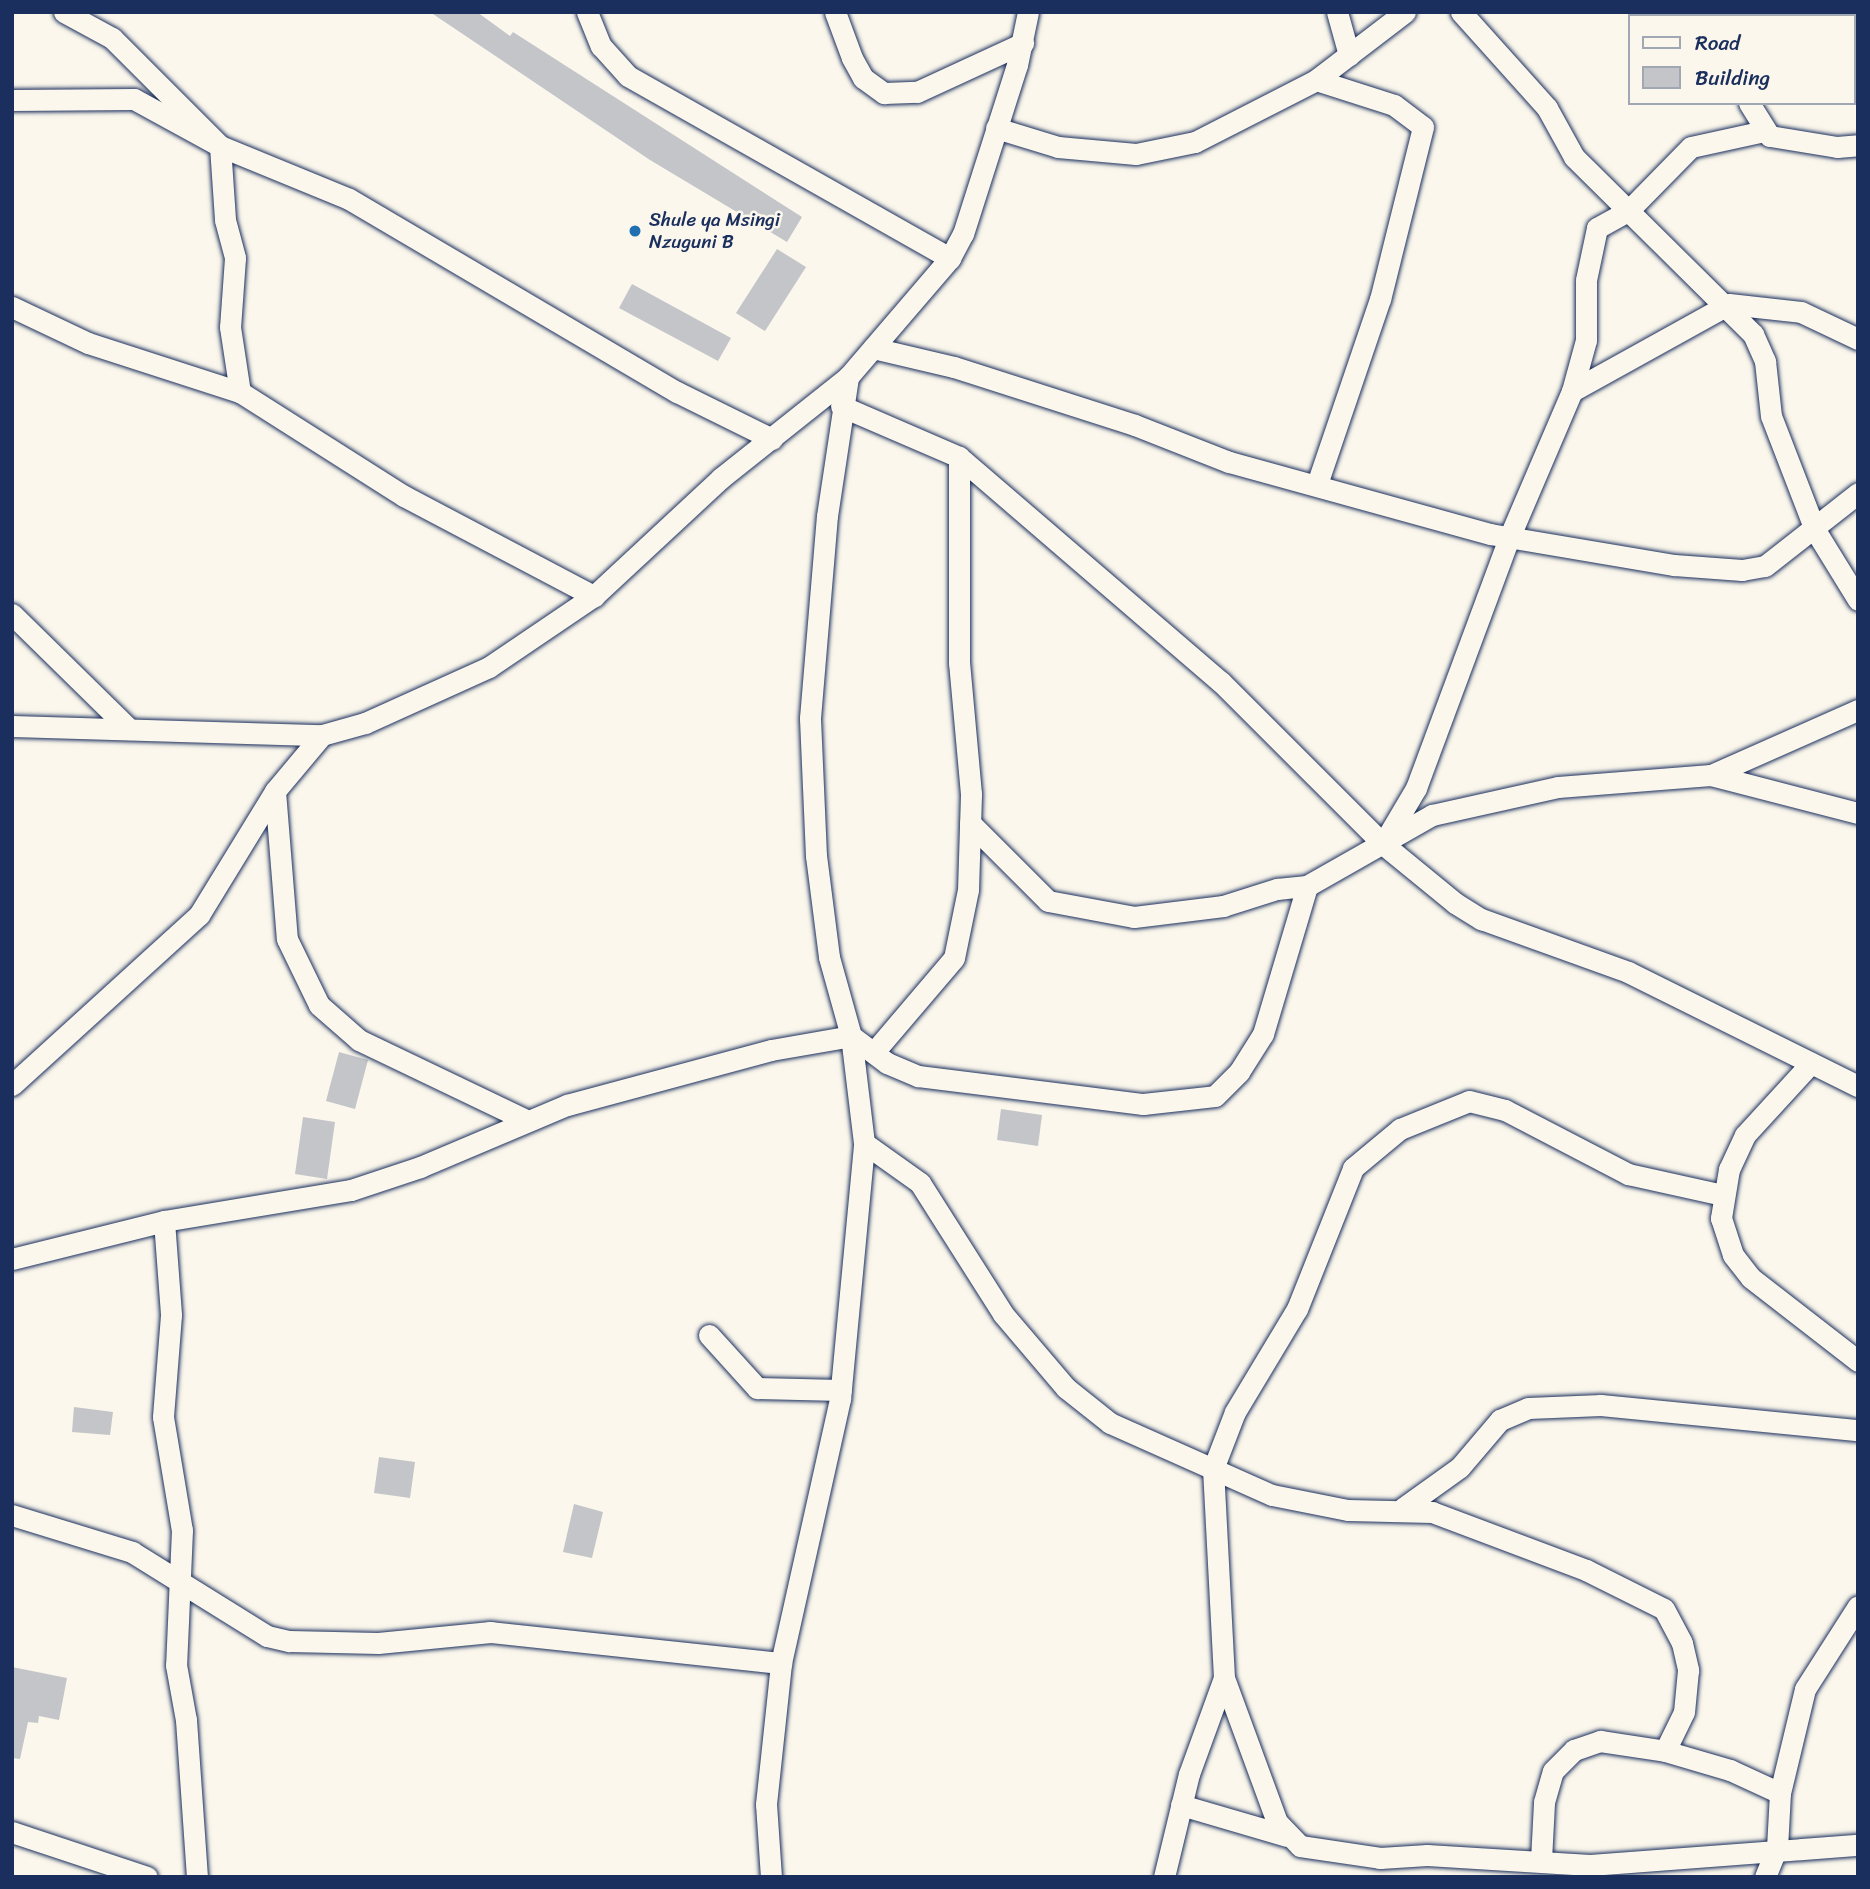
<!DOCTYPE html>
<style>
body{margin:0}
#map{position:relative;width:1870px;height:1889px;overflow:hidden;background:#fbf7ec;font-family:Sriracha,sans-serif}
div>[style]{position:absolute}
.building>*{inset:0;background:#c3c5c9}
.roads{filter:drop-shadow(0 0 2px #1b2f5e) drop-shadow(0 0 2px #1b2f5e)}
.minor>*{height:21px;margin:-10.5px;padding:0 10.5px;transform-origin:10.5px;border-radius:10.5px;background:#fbf7ec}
.dots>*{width:19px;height:19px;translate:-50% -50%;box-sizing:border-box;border:4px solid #fbf7ec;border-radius:50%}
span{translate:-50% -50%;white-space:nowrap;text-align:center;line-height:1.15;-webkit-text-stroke:5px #fbf7ec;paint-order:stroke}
.poi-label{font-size:19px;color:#1b2f5e}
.left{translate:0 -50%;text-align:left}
.frame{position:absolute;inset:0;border:14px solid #1b2f5e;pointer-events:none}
.legend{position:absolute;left:1628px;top:14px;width:228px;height:91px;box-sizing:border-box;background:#fbf7ec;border:2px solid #a1a7b3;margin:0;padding:9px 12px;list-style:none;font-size:21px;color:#1b2f5e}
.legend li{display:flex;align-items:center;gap:14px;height:35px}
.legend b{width:35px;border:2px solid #a1a7b3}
</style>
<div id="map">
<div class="building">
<div style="clip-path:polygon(430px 12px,477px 12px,510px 36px,513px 32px,802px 217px,787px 242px,650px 160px)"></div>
<div style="clip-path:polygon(777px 249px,806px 267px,765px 331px,736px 313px)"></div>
<div style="clip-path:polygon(632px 284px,731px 338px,718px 361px,619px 308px)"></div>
<div style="clip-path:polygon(339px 1052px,368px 1060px,355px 1109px,326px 1101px)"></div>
<div style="clip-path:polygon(1001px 1109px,1042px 1115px,1038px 1146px,997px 1140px)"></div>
<div style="clip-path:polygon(303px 1117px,335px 1122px,327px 1179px,295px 1174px)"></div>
<div style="clip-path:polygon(74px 1407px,113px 1412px,110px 1435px,72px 1432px)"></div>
<div style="clip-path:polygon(379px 1457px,415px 1462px,410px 1498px,374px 1493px)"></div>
<div style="clip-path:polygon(574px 1504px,603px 1512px,592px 1558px,563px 1552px)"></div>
<div style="clip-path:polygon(12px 1667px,67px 1678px,59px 1720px,39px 1716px,38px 1723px,28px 1722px,20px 1759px,12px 1758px)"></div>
</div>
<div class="roads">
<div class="minor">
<div style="left:64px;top:12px;width:55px;rotate:28.4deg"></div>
<div style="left:112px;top:38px;width:153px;rotate:45deg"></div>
<div style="left:220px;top:146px;width:139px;rotate:22.3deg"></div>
<div style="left:349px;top:199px;width:381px;rotate:30.5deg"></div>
<div style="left:677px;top:392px;width:106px;rotate:26.3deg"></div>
<div style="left:587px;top:12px;width:37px;rotate:68deg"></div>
<div style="left:601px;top:46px;width:40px;rotate:48deg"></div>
<div style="left:628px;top:76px;width:370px;rotate:29.5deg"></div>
<div style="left:835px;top:12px;width:49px;rotate:69.7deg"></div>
<div style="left:852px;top:58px;width:23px;rotate:61deg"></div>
<div style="left:863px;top:78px;width:26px;rotate:36deg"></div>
<div style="left:884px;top:93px;width:33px;rotate:-2deg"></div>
<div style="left:917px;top:92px;width:117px;rotate:-24.8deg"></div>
<div style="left:1337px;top:12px;width:45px;rotate:74.4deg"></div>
<div style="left:1461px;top:12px;width:129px;rotate:48.1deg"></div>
<div style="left:1547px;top:108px;width:56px;rotate:61.1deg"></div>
<div style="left:1574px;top:157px;width:252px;rotate:44.7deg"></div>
<div style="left:1753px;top:334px;width:30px;rotate:66deg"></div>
<div style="left:1765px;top:361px;width:55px;rotate:83.8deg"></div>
<div style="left:1771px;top:416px;width:122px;rotate:68.9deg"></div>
<div style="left:1815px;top:530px;width:82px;rotate:58.4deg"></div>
<div style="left:1706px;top:12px;width:4px;rotate:76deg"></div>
<div style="left:1316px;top:80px;width:82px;rotate:17.8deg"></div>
<div style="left:1394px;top:105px;width:36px;rotate:37deg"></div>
<div style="left:1423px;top:127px;width:177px;rotate:104deg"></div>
<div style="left:1380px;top:299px;width:195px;rotate:108.8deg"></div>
<div style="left:12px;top:100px;width:122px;rotate:-0.5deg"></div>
<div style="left:134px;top:99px;width:98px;rotate:28.7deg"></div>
<div style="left:220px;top:146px;width:74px;rotate:86.1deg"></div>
<div style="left:225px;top:220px;width:39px;rotate:75deg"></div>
<div style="left:235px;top:258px;width:69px;rotate:94.1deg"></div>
<div style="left:230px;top:327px;width:66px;rotate:81.3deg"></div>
<div style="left:1749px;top:103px;width:39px;rotate:58deg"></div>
<div style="left:1770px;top:136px;width:68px;rotate:9.3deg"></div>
<div style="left:1837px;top:147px;width:21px;rotate:-5deg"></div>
<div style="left:996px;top:128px;width:65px;rotate:17deg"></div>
<div style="left:1058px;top:147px;width:78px;rotate:5.1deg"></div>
<div style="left:1136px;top:154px;width:60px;rotate:-11.5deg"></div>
<div style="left:1195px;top:142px;width:136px;rotate:-27.1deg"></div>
<div style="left:1316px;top:80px;width:112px;rotate:-37.4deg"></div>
<div style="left:12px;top:307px;width:84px;rotate:25.3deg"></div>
<div style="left:88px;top:343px;width:160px;rotate:17.9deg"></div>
<div style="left:240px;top:392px;width:194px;rotate:32.4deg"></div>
<div style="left:404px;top:496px;width:215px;rotate:27.8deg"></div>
<div style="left:873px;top:348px;width:83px;rotate:13.2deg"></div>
<div style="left:954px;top:367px;width:190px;rotate:17.8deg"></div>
<div style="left:1135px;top:425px;width:101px;rotate:21.5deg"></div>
<div style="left:1229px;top:462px;width:271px;rotate:15.4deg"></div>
<div style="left:1490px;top:534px;width:187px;rotate:9.6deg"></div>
<div style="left:1674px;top:565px;width:68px;rotate:4.2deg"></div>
<div style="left:1742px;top:570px;width:23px;rotate:-10deg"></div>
<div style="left:1765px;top:566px;width:118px;rotate:-38.1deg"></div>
<div style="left:1572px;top:391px;width:179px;rotate:-29deg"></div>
<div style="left:1729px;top:304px;width:72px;rotate:6.3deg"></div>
<div style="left:1801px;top:312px;width:63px;rotate:25.3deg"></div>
<div style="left:841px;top:406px;width:129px;rotate:23.4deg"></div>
<div style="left:959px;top:457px;width:345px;rotate:40.7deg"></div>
<div style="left:1221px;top:682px;width:229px;rotate:45deg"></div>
<div style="left:1383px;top:844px;width:93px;rotate:39.3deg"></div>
<div style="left:1455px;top:903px;width:31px;rotate:32deg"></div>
<div style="left:1481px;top:919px;width:156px;rotate:19.8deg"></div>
<div style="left:1628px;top:972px;width:257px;rotate:26.4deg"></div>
<div style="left:12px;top:614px;width:164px;rotate:44.5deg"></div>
<div style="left:12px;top:726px;width:310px;rotate:1.7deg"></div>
<div style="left:322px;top:735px;width:45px;rotate:-15.6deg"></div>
<div style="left:365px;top:723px;width:136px;rotate:-24.3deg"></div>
<div style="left:489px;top:667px;width:127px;rotate:-34.1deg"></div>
<div style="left:594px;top:596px;width:173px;rotate:-42.9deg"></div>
<div style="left:721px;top:478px;width:162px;rotate:-38.5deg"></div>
<div style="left:848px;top:377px;width:157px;rotate:-49.4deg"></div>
<div style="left:950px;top:258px;width:27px;rotate:-62deg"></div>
<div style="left:963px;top:234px;width:177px;rotate:-72.3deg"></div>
<div style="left:1017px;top:65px;width:54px;rotate:-78.3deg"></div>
<div style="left:1711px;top:775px;width:161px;rotate:-23.9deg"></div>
<div style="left:275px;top:791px;width:148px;rotate:85.4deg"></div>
<div style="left:287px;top:939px;width:73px;rotate:64.1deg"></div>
<div style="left:319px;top:1005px;width:53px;rotate:41.2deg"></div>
<div style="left:359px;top:1040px;width:185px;rotate:25.6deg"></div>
<div style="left:970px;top:823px;width:110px;rotate:45deg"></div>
<div style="left:1048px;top:901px;width:87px;rotate:10.5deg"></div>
<div style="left:1134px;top:917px;width:90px;rotate:-7deg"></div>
<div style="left:1223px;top:906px;width:57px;rotate:-17.5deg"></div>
<div style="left:1277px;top:889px;width:30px;rotate:-6deg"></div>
<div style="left:1307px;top:886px;width:144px;rotate:-29.6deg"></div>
<div style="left:1432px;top:815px;width:129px;rotate:-12.5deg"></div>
<div style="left:1558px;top:787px;width:153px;rotate:-4.5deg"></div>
<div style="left:1711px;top:775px;width:152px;rotate:14.5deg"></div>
<div style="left:1384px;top:842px;width:63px;rotate:-59.3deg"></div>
<div style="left:1416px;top:788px;width:267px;rotate:-69.6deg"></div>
<div style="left:1509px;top:538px;width:160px;rotate:-66.8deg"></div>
<div style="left:1572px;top:391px;width:53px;rotate:-74.6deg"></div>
<div style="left:1586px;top:340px;width:60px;rotate:-90deg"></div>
<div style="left:1586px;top:280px;width:53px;rotate:-78.1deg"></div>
<div style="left:1597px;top:228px;width:37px;rotate:-29deg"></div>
<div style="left:1629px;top:210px;width:88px;rotate:-45.5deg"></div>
<div style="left:1691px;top:147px;width:75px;rotate:-12.4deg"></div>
<div style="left:874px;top:1052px;width:123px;rotate:-49.6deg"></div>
<div style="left:954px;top:958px;width:69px;rotate:-78.4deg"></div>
<div style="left:968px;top:890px;width:96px;rotate:-88.2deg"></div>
<div style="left:971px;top:794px;width:132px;rotate:-95.2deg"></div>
<div style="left:959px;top:663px;width:206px;rotate:-90deg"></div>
<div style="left:1811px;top:1063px;width:98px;rotate:132.5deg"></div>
<div style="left:1745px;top:1135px;width:38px;rotate:115deg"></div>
<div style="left:1729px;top:1169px;width:50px;rotate:99.3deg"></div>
<div style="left:1721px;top:1218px;width:39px;rotate:72deg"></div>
<div style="left:1733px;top:1255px;width:29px;rotate:52deg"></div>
<div style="left:1751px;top:1278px;width:135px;rotate:37.8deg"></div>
<div style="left:12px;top:1085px;width:253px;rotate:-42.3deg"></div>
<div style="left:199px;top:915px;width:145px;rotate:-58.5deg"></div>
<div style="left:275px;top:791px;width:73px;rotate:-50deg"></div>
<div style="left:864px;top:1143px;width:69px;rotate:35.5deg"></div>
<div style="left:920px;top:1183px;width:155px;rotate:57.6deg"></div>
<div style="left:1003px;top:1314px;width:97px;rotate:49.6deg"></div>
<div style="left:1066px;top:1388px;width:56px;rotate:38.5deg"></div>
<div style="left:1110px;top:1423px;width:177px;rotate:24deg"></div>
<div style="left:1272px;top:1495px;width:77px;rotate:11.2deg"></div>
<div style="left:1348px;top:1510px;width:84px;rotate:1.4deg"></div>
<div style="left:1432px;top:1512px;width:165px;rotate:20.6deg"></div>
<div style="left:1586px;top:1570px;width:87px;rotate:26.6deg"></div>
<div style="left:1664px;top:1609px;width:38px;rotate:62deg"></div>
<div style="left:1682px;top:1643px;width:28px;rotate:77deg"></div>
<div style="left:1688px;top:1670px;width:42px;rotate:95.4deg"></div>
<div style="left:1684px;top:1712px;width:43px;rotate:116deg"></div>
<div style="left:164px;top:1221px;width:94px;rotate:85.7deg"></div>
<div style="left:171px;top:1315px;width:102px;rotate:94.5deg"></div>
<div style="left:163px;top:1417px;width:115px;rotate:80.5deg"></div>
<div style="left:182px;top:1530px;width:135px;rotate:92.5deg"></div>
<div style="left:176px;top:1665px;width:56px;rotate:79.7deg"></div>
<div style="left:186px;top:1720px;width:157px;rotate:86deg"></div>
<div style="left:12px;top:1259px;width:157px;rotate:-14deg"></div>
<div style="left:164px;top:1221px;width:190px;rotate:-9.4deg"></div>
<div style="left:351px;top:1190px;width:73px;rotate:-18.4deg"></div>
<div style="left:420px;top:1167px;width:160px;rotate:-22.9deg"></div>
<div style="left:567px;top:1105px;width:211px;rotate:-15.1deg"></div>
<div style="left:771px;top:1050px;width:81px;rotate:-9.9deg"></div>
<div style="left:851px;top:1036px;width:45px;rotate:36.9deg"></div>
<div style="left:887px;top:1063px;width:34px;rotate:23deg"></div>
<div style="left:918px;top:1076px;width:227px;rotate:7.1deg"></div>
<div style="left:1143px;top:1104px;width:72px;rotate:-6.3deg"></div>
<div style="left:1215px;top:1096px;width:34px;rotate:-45deg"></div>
<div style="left:1239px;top:1072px;width:45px;rotate:-57.7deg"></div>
<div style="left:1263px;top:1034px;width:154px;rotate:-73.4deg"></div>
<div style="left:709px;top:1335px;width:72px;rotate:47.8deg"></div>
<div style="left:757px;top:1388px;width:84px;rotate:1.4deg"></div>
<div style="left:1403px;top:1508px;width:70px;rotate:-35.7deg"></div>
<div style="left:1460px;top:1467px;width:62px;rotate:-49.6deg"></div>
<div style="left:1500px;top:1420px;width:30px;rotate:-23deg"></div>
<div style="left:1528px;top:1408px;width:73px;rotate:-2.4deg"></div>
<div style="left:1601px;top:1405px;width:258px;rotate:5.6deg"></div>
<div style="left:12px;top:1515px;width:126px;rotate:17.1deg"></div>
<div style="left:132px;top:1552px;width:159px;rotate:31.9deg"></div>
<div style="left:267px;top:1636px;width:23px;rotate:13deg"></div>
<div style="left:289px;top:1641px;width:89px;rotate:1.3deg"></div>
<div style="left:378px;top:1643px;width:113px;rotate:-5.6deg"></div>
<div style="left:490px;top:1632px;width:293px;rotate:6.1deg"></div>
<div style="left:1224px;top:1678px;width:153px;rotate:69.8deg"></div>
<div style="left:1277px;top:1822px;width:33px;rotate:46deg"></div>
<div style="left:1300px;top:1846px;width:81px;rotate:8.5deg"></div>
<div style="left:1380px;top:1858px;width:47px;rotate:-3.7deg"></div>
<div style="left:1427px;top:1855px;width:163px;rotate:3.5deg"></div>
<div style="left:1590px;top:1865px;width:269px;rotate:-4.3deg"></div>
<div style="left:1181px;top:1805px;width:110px;rotate:16.3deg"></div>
<div style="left:12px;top:1832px;width:142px;rotate:18.4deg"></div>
<div style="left:1541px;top:1860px;width:58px;rotate:-87deg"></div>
<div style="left:1544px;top:1802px;width:32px;rotate:-74deg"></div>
<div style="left:1553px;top:1771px;width:30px;rotate:-45deg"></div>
<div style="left:1574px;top:1750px;width:28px;rotate:-19deg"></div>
<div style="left:1600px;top:1741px;width:66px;rotate:8.7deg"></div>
<div style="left:1665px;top:1751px;width:68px;rotate:16.3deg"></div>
<div style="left:1730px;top:1770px;width:55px;rotate:24.7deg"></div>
<div style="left:771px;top:1877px;width:73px;rotate:-93.9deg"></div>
<div style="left:766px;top:1804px;width:142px;rotate:-83.9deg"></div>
<div style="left:781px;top:1663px;width:271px;rotate:-77.4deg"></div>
<div style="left:840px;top:1399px;width:257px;rotate:-84.6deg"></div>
<div style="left:864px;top:1143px;width:108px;rotate:-96.9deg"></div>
<div style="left:851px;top:1036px;width:82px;rotate:-105.6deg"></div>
<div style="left:829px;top:957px;width:102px;rotate:-97.3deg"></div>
<div style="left:816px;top:856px;width:138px;rotate:-92.5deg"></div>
<div style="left:810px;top:718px;width:203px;rotate:-85.2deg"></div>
<div style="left:827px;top:516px;width:141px;rotate:-81.4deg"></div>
<div style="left:1164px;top:1877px;width:106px;rotate:-76.4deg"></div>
<div style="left:1189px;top:1774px;width:102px;rotate:-70deg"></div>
<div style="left:1224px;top:1678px;width:209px;rotate:-93deg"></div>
<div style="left:1213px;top:1469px;width:61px;rotate:-68.9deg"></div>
<div style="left:1235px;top:1412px;width:120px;rotate:-59deg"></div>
<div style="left:1297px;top:1309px;width:152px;rotate:-68.3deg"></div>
<div style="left:1353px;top:1168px;width:61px;rotate:-39.7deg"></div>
<div style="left:1400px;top:1129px;width:74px;rotate:-22.1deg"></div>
<div style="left:1469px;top:1101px;width:37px;rotate:14deg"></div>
<div style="left:1505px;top:1110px;width:139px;rotate:27.5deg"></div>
<div style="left:1628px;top:1174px;width:97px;rotate:12.5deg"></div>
<div style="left:1765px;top:1877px;width:31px;rotate:-68deg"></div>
<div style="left:1777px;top:1848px;width:55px;rotate:-86.9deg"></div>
<div style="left:1780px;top:1793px;width:107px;rotate:-76.5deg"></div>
<div style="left:1805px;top:1689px;width:98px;rotate:-57.4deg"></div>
</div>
</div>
<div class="dots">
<div style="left:635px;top:231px;background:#1f6fb2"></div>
</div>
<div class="poi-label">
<span class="left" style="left:649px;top:231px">Shule ya Msingi<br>Nzuguni B</span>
</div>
<div class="frame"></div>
<ul class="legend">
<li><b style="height:9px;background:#fbf7ec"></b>Road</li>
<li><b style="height:19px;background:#c3c5c9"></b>Building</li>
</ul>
</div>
